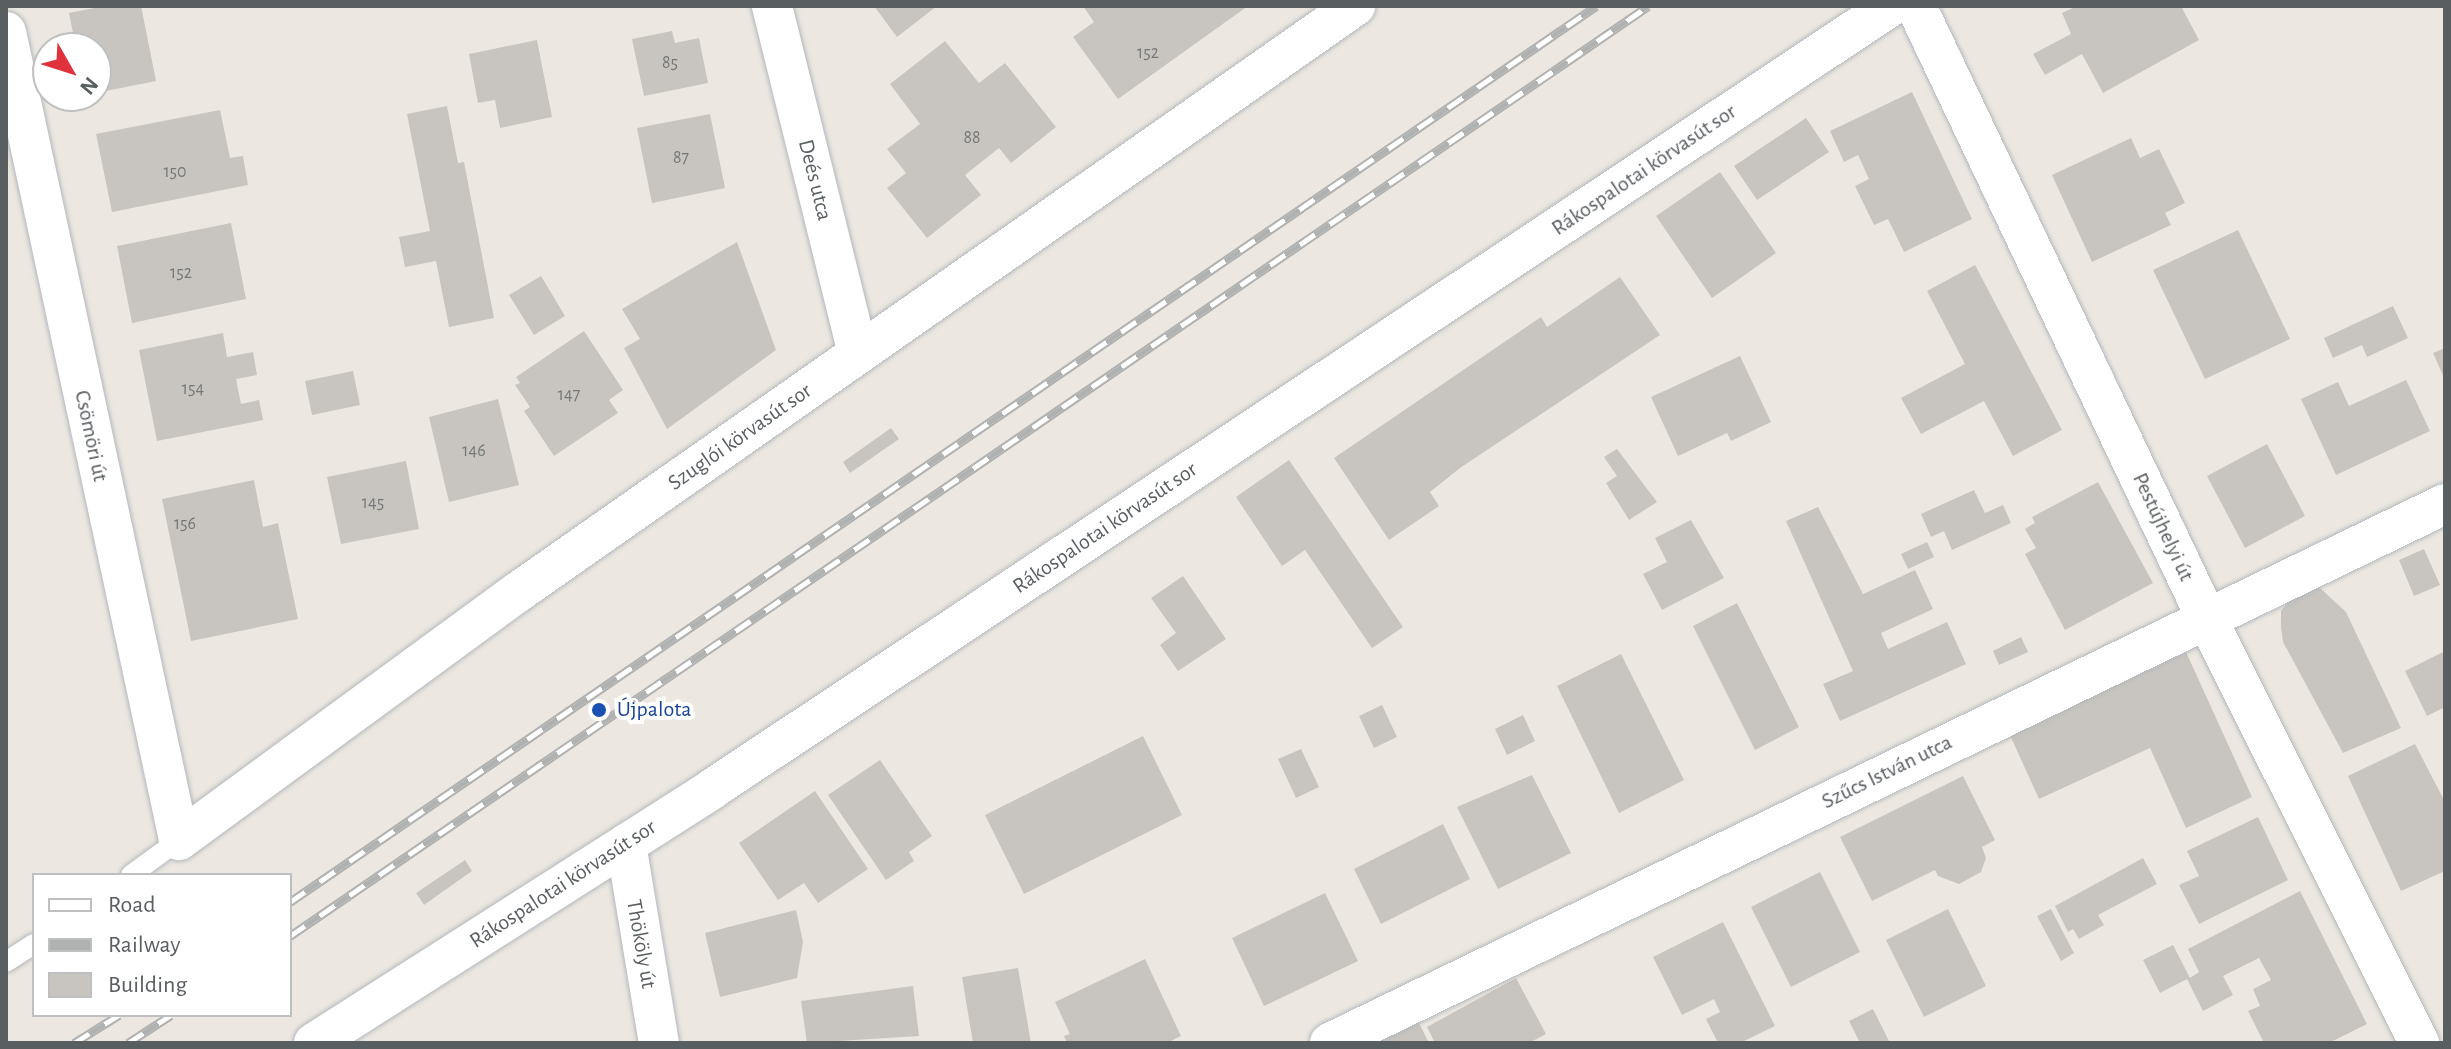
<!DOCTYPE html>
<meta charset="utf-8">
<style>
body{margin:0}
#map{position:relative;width:2451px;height:1049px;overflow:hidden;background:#ece8e1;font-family:"Alegreya Sans",sans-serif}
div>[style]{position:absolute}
.building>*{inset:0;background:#c8c5c0}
.roads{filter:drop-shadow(0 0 2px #b3b7bb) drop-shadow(0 0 2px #b3b7bb)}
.lane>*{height:20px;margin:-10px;padding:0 10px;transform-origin:10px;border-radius:10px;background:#fff}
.street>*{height:40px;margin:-20px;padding:0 20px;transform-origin:20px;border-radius:20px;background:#fff}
.rail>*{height:9px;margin-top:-4.5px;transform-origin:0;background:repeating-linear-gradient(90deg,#fff 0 18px,#b0b1b1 0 36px);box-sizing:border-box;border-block:2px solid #b0b1b1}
.dots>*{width:22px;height:22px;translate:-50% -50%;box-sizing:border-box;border:4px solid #fff;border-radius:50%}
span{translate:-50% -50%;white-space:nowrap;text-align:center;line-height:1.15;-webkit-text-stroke:8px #fff;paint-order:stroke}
.number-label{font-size:18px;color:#757879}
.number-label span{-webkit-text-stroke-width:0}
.street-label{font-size:22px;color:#595e61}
.transit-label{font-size:22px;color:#164399}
.left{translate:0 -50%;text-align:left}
.frame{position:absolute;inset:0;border:8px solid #595e61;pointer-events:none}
.legend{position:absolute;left:32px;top:873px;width:260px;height:144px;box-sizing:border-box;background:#fff;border:2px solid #bdbfc0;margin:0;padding:10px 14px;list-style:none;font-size:24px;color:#595e61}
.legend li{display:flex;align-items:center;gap:16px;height:40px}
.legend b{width:40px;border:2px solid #bdbfc0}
.north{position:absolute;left:32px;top:32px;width:80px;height:80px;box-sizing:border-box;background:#fff;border:2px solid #bdbfc0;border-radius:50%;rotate:129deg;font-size:22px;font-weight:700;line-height:32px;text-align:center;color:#595e61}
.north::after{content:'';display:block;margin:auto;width:28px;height:36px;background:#e0323d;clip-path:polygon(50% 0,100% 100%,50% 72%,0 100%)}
</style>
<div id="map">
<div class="building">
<div style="clip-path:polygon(104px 6px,141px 6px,156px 81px,96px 93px,96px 48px,76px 48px,69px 13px)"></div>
<div style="clip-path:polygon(874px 6px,937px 6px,897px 37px)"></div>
<div style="clip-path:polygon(1083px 6px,1248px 6px,1118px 99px,1073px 37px,1094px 22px)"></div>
<div style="clip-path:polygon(2077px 6px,2181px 6px,2199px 40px,2103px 93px,2082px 54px,2045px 75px,2033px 54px,2071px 34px,2062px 13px)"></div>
<div style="clip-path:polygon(672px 31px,675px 43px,699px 38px,708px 83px,644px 96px,632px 39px)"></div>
<div style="clip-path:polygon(537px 40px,552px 117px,500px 128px,495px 100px,478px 103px,469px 54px)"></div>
<div style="clip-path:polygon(945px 41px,979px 83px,1005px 63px,1056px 127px,1011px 163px,999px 148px,965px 175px,981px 195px,927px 238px,887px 188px,906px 173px,887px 149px,920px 124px,890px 84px)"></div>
<div style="clip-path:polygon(1912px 92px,1972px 219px,1904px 252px,1888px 219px,1874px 225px,1855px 186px,1869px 179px,1858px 155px,1844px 162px,1830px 131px)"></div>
<div style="clip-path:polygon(447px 106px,458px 163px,464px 162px,494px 318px,449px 327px,436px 261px,405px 267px,399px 237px,430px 231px,407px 114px)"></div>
<div style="clip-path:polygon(220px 110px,230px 158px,243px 156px,248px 185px,112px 212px,96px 134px)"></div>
<div style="clip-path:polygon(710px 114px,725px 188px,652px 203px,637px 128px)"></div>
<div style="clip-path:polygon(1806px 118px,1829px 152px,1757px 200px,1734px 166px)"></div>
<div style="clip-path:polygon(2131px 138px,2140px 158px,2159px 149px,2185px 203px,2165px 213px,2171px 225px,2092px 262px,2052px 175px)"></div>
<div style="clip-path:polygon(1720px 172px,1776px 253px,1712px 298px,1656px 216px)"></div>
<div style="clip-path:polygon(231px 223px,246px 299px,132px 323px,117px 246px)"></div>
<div style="clip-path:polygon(2238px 230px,2290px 339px,2205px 379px,2153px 270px)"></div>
<div style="clip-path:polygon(737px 242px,776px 350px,667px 429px,624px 348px,640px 339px,622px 309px)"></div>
<div style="clip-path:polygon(1975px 265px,2062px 430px,2013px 456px,1984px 401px,1921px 434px,1901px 398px,1965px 364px,1927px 291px)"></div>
<div style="clip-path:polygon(541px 276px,565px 316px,534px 335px,509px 295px)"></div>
<div style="clip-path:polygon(1620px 277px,1660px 335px,1460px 468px,1430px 492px,1439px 506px,1389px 540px,1334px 458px,1541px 317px,1547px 327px)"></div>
<div style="clip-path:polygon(2393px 306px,2408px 338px,2367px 357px,2362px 345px,2333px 358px,2324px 338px)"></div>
<div style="clip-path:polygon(584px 331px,623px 390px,609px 400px,618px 413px,554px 456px,524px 411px,530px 407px,515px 385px,520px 383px,516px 377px)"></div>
<div style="clip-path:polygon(223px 333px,227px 357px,253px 352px,257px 375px,236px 379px,241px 404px,259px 400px,263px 420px,157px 441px,139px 350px)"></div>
<div style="clip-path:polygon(2445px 348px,2445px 380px,2433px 353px)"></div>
<div style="clip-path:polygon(1740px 356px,1771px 422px,1731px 441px,1727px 433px,1678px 456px,1651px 397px)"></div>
<div style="clip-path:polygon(353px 371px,360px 405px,312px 415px,305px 381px)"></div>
<div style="clip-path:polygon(2406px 380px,2430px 431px,2336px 475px,2301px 399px,2338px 382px,2349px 406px)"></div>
<div style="clip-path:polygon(498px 399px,519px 485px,449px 502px,429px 417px)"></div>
<div style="clip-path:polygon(891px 428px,899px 439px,850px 473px,843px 462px)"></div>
<div style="clip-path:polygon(2267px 444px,2305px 516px,2245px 548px,2207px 476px)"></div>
<div style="clip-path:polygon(1617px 449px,1657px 502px,1629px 520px,1606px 483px,1617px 476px,1604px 457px)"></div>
<div style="clip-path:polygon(1289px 460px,1403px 627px,1372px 648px,1305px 550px,1282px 566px,1236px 497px)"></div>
<div style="clip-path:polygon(406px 461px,419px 529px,341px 544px,327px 477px)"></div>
<div style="clip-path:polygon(254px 480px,263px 527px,278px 523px,298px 619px,191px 641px,162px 499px)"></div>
<div style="clip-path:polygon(2098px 482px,2153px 583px,2065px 630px,2025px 554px,2036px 548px,2025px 529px,2035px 523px,2032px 517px)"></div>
<div style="clip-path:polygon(1974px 490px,1985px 513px,2003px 505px,2011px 523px,1952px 550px,1944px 531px,1931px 537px,1921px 514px)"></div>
<div style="clip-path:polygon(1818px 507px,1863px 594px,1915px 570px,1933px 609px,1881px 633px,1888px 649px,1947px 622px,1966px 664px,1840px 721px,1823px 684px,1853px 671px,1786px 521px)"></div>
<div style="clip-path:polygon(1691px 520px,1724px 578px,1662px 610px,1643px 574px,1667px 562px,1655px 538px)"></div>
<div style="clip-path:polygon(1927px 542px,1934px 557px,1908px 569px,1901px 554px)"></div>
<div style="clip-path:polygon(2424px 549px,2440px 585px,2414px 596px,2399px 560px)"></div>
<div style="clip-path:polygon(1183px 576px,1226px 639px,1178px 671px,1160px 645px,1176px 633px,1151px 598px)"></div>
<div style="clip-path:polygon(2320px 588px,2346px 612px,2401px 728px,2343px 753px,2283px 642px,2281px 627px,2281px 611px,2296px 592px)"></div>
<div style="clip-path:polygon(1737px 603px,1799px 727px,1755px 750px,1693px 626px)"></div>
<div style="clip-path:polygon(2021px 637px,2028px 652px,1999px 665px,1993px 651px)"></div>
<div style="clip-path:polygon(2445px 651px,2445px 707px,2427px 716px,2405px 671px)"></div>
<div style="clip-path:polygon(2186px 652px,2252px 797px,2186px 828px,2150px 748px,2039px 799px,2009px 733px)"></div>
<div style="clip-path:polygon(1621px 654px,1684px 780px,1619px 813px,1557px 686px)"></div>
<div style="clip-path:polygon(1382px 705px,1397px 737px,1374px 748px,1359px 716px)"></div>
<div style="clip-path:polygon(1523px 715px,1535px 741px,1507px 755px,1495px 729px)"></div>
<div style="clip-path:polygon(1143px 736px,1182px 815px,1024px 894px,985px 815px)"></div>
<div style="clip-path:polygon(2415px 744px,2445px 802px,2445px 871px,2401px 891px,2348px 776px)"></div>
<div style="clip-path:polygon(1301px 749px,1319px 787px,1296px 798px,1278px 759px)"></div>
<div style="clip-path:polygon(880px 760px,932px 836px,909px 852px,914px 861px,886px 880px,828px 795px)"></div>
<div style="clip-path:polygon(1532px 775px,1571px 853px,1498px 889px,1457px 807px)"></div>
<div style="clip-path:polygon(1963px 776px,1995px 840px,1982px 847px,1986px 858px,1981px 872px,1959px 884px,1938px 876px,1935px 870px,1872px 901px,1840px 837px)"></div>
<div style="clip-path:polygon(815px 791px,868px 869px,818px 903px,804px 883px,778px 900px,739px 843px)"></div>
<div style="clip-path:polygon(2258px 817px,2288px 880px,2199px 924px,2179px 885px,2199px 876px,2187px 851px)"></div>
<div style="clip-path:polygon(1443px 824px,1470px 879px,1381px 924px,1354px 869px)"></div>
<div style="clip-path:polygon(2143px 858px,2157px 884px,2098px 915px,2104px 925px,2079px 939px,2073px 929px,2068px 932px,2055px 906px)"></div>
<div style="clip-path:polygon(465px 860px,472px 871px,424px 905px,416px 893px)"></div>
<div style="clip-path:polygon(1820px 872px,1860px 952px,1791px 987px,1751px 907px)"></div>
<div style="clip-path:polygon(2300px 891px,2367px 1024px,2329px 1043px,2264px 1043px,2248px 1011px,2260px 1006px,2253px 989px,2271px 980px,2259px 958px,2223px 976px,2233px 995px,2203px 1011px,2187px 979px,2160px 993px,2143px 960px,2173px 945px,2190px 978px,2199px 972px,2188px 949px)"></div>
<div style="clip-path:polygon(1325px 893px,1358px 961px,1264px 1006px,1232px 938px)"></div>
<div style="clip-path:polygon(1948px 909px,1986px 986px,1924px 1017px,1886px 940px)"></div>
<div style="clip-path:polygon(2051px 909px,2074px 953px,2061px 961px,2037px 916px)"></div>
<div style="clip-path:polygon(796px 910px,803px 942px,797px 978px,720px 997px,705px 933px)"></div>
<div style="clip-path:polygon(1723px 922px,1775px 1026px,1740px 1043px,1718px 1043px,1706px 1019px,1720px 1012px,1714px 999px,1682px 1015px,1653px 957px)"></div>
<div style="clip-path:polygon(1145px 959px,1181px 1036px,1167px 1043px,1067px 1043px,1064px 1036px,1070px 1034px,1055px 1002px)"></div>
<div style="clip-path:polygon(1018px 968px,1031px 1043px,973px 1043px,962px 977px)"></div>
<div style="clip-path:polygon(1516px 978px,1546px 1034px,1529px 1043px,1435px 1043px,1427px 1027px)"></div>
<div style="clip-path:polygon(913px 986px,919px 1036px,807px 1043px,801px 1001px)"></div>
<div style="clip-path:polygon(1873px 1009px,1890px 1043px,1860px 1043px,1849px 1021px)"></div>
<div style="clip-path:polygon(1417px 1019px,1429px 1043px,1370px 1043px)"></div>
</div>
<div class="roads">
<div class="lane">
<div style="left:131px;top:875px;width:59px;rotate:-36.1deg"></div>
<div style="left:6px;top:962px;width:33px;rotate:-33deg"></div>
</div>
<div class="street">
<div style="left:772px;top:6px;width:358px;rotate:76.1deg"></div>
<div style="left:1916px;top:6px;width:676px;rotate:64.61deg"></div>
<div style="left:2206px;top:617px;width:476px;rotate:63.4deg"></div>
<div style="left:6px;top:32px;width:826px;rotate:77.91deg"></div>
<div style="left:179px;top:840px;width:420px;rotate:-36.2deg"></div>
<div style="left:518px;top:592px;width:1022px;rotate:-35deg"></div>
<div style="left:626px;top:844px;width:202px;rotate:80.6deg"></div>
<div style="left:314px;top:1043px;width:472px;rotate:-32.5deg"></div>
<div style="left:712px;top:789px;width:1415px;rotate:-33.59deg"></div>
<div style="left:1330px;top:1043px;width:1238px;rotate:-25.8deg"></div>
</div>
</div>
<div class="rail">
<div style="left:290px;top:902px;width:1584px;rotate:-34.45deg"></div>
<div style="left:290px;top:936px;width:1646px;rotate:-34.4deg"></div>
<div style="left:74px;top:1043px;width:53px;rotate:-31.9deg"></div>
<div style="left:128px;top:1043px;width:51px;rotate:-33.1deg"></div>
</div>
<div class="dots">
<div style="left:599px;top:710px;background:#1a4fb4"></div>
</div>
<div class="number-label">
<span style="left:1148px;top:53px">152</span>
<span style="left:670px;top:63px">85</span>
<span style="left:972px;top:138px">88</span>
<span style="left:681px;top:158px">87</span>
<span style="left:175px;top:172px">150</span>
<span style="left:181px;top:273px">152</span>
<span style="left:193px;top:389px">154</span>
<span style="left:569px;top:395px">147</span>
<span style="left:474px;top:451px">146</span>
<span style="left:373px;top:503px">145</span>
<span style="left:185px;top:524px">156</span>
</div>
<div class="street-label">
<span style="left:1644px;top:170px;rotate:-34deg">Rákospalotai körvasút sor</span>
<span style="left:815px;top:180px;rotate:76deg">Deés utca</span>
<span style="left:91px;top:436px;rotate:78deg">Csömöri út</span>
<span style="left:740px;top:437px;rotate:-35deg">Szuglói körvasút sor</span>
<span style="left:2163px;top:527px;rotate:65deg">Pestújhelyi út</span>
<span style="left:1105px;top:528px;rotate:-34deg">Rákospalotai körvasút sor</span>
<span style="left:1887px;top:772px;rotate:-26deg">Szűcs István utca</span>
<span style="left:563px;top:884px;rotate:-33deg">Rákospalotai körvasút sor</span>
<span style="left:641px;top:944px;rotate:80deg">Thököly út</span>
</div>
<div class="transit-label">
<span class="left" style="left:617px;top:710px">Újpalota</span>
</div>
<div class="frame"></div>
<ul class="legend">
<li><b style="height:10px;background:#fff"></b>Road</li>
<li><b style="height:10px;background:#b0b1b1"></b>Railway</li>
<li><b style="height:22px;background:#c8c5c0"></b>Building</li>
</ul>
<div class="north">N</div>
</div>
